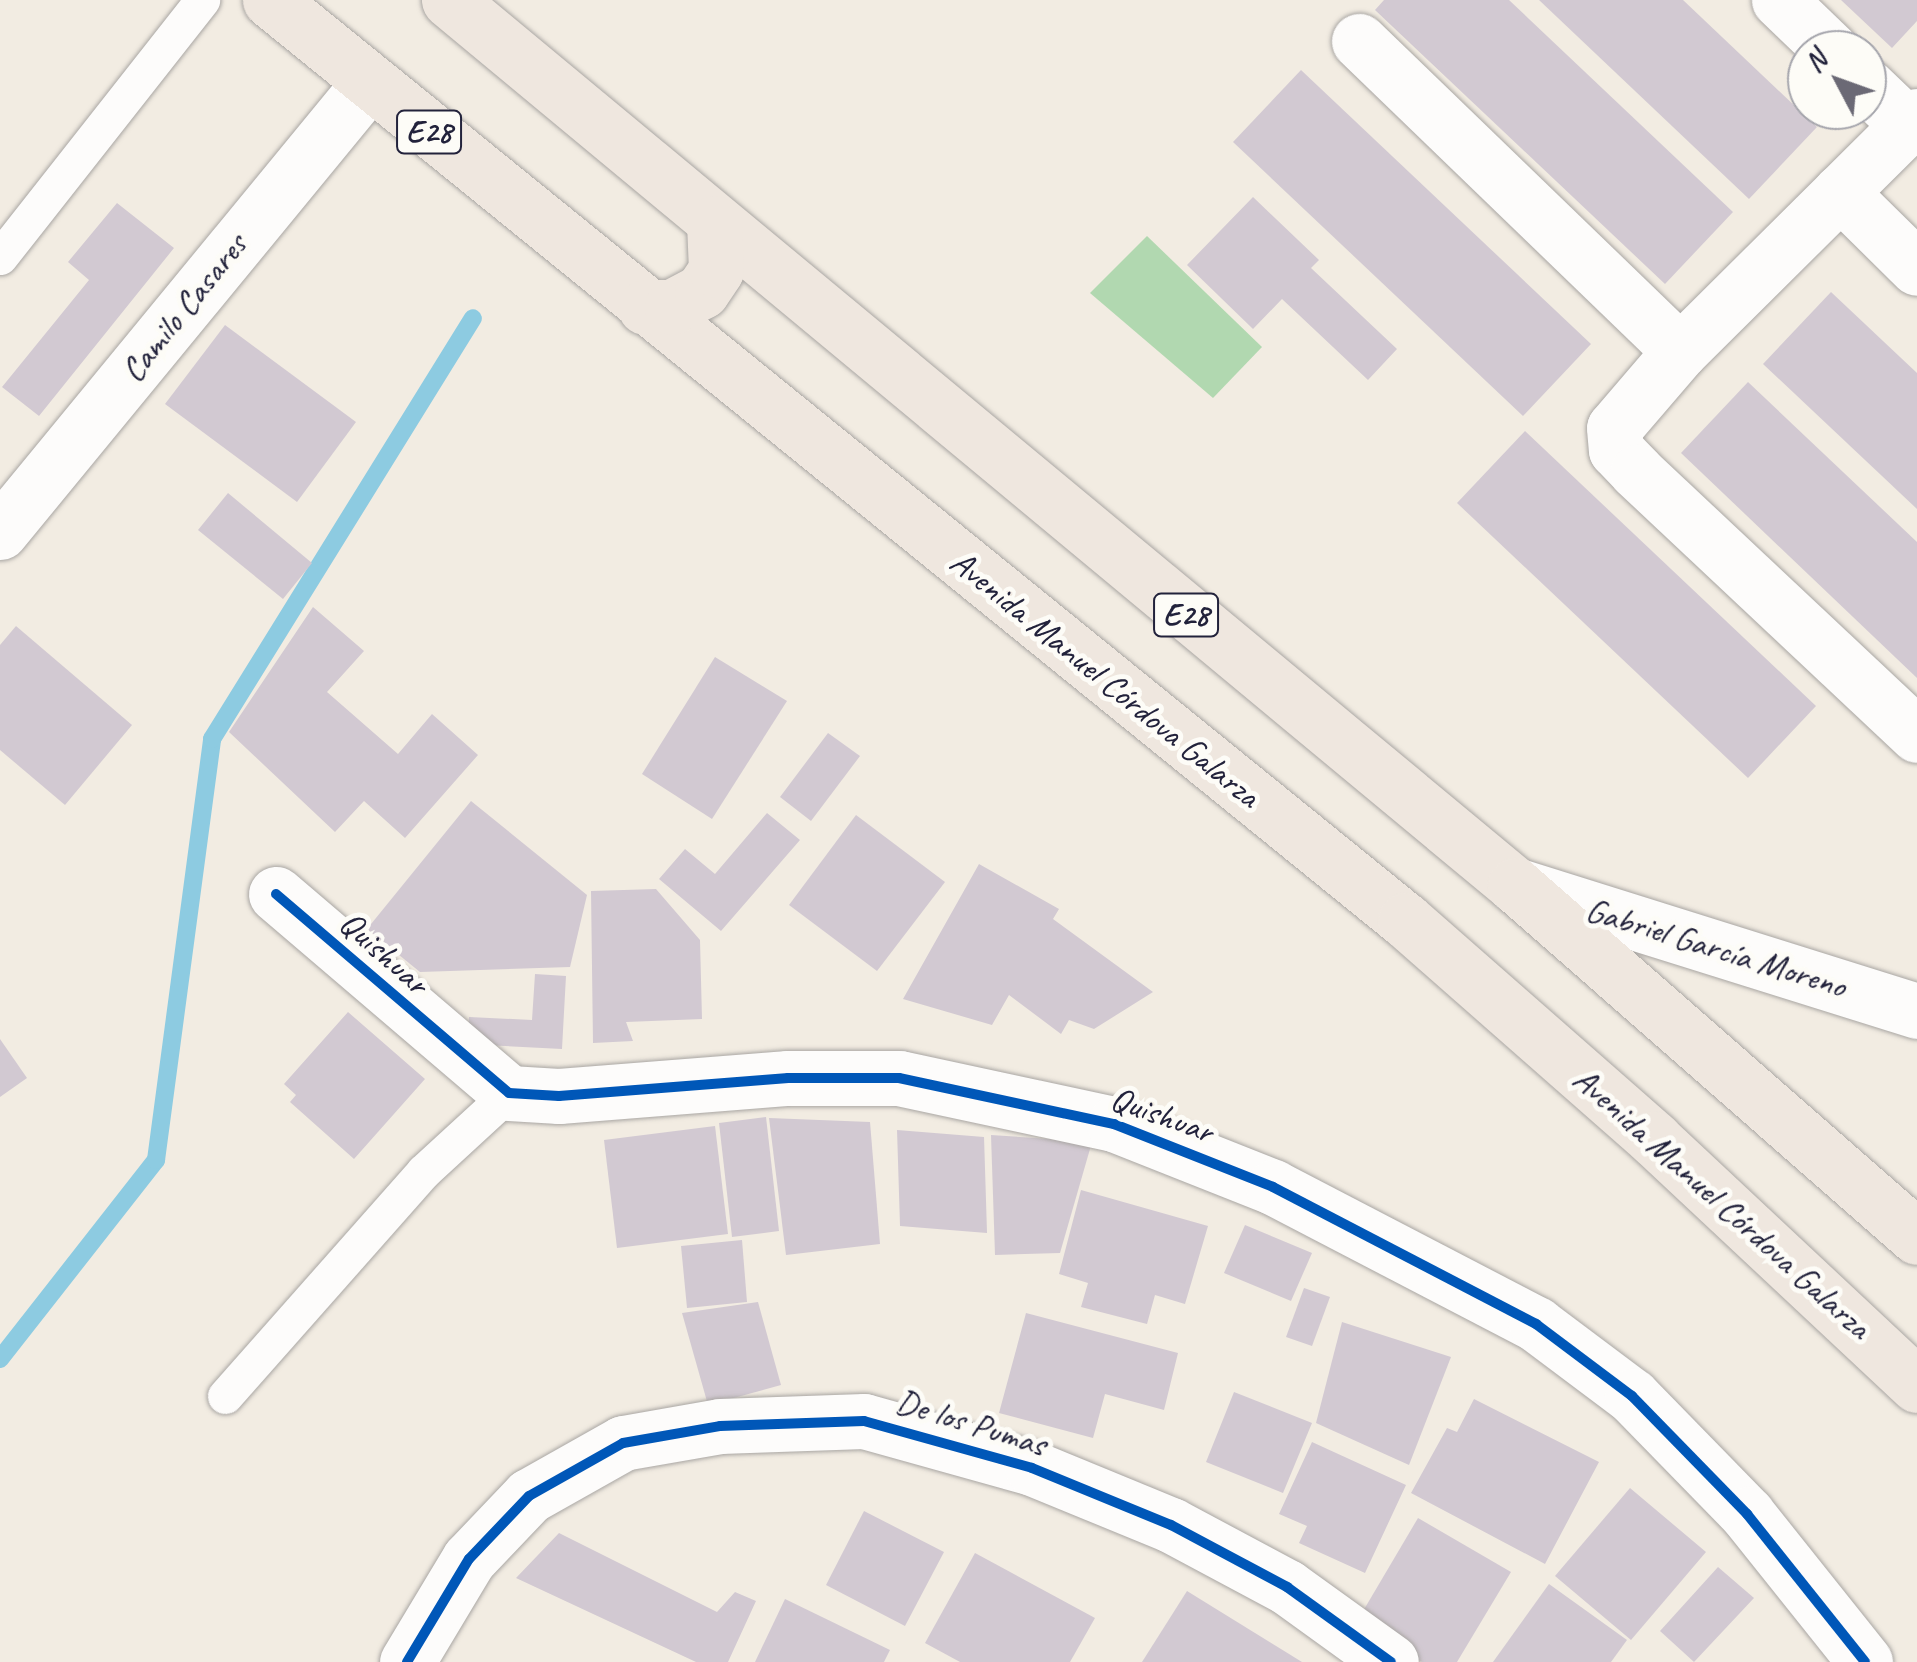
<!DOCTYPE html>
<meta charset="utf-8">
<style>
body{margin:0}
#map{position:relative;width:1917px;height:1662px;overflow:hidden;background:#f2ece2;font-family:Caveat,sans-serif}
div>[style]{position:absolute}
.green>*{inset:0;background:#b1d8b0}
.stream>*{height:18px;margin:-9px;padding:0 9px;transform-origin:9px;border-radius:9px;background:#8dcbe1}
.building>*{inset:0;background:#d2c9d2}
.roads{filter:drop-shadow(0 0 2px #a9a6a3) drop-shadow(0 0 2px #a9a6a3)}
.service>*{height:35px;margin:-17.5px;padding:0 17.5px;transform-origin:17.5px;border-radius:17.5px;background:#fdfcfb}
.minor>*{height:55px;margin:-27.5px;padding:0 27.5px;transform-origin:27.5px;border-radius:27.5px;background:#fdfcfb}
.primary>*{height:55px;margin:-27.5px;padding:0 27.5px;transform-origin:27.5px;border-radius:27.5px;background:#efe7df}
.cycleway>*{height:10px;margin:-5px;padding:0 5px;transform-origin:5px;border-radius:5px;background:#0057b8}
span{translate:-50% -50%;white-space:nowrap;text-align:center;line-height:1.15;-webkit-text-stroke:10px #fdfcf7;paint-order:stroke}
.shield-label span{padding:2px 8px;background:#fdfcf7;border:2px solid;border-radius:8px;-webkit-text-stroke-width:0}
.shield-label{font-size:32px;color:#22223b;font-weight:700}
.street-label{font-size:35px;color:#22223b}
.north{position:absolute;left:1787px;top:30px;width:100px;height:100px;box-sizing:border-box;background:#fdfcf7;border:2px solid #a5a5ac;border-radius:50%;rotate:311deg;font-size:28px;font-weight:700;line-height:40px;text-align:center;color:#22223b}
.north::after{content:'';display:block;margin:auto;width:35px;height:45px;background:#6b6975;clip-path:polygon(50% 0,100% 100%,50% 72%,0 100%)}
</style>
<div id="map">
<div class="green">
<div style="clip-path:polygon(1147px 236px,1262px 347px,1213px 398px,1090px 293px)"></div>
</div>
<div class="stream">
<div style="left:0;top:1359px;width:253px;rotate:-51.9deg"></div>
<div style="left:156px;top:1160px;width:425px;rotate:-82.4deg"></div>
<div style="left:212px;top:739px;width:495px;rotate:-58.2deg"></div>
</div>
<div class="building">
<div style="clip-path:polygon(1384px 0,1509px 0,1733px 212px,1665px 284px,1375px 10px)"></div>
<div style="clip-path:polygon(1539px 0,1683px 0,1817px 127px,1749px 199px)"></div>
<div style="clip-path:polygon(1841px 0,1917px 0,1917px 21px,1892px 48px)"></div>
<div style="clip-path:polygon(1301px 70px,1591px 344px,1523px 416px,1233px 142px)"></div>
<div style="clip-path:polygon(1253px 197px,1319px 260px,1311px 268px,1397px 349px,1368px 380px,1282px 299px,1253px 329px,1187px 265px)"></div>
<div style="clip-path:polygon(117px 203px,174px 248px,39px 416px,2px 387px,89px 280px,68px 262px)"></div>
<div style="clip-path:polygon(1831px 292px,1917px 373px,1917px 509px,1763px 364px)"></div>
<div style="clip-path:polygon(225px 325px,356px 422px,297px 502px,165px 404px)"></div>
<div style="clip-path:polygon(1748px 382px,1917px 542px,1917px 678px,1681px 453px)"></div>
<div style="clip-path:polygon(1525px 431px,1816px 706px,1748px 778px,1457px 503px)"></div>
<div style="clip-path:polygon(228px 493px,312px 563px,283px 599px,198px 530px)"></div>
<div style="clip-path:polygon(313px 607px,364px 651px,327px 692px,398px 754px,432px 714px,478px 755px,405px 838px,364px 801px,335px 832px,229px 732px)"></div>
<div style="clip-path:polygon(16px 626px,132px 725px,65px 805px,0 750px,0 645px)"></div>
<div style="clip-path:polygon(715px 657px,787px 701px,712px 819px,642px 774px)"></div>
<div style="clip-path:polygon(828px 733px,860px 756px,811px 821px,780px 797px)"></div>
<div style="clip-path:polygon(471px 801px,587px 895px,570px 967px,420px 972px,367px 929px)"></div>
<div style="clip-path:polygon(767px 813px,800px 840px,721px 931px,659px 879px,685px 849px,715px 874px)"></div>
<div style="clip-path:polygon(856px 815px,945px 882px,877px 971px,789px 905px)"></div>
<div style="clip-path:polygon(979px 864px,1059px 909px,1053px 919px,1153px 992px,1094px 1029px,1069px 1020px,1061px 1034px,1009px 995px,992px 1025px,903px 999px)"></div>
<div style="clip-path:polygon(656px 889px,700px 940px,702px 1019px,626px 1022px,633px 1041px,593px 1043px,591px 891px)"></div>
<div style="clip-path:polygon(535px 974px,566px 976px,562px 1049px,468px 1044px,469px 1017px,532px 1020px)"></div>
<div style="clip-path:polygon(348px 1012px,425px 1079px,354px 1159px,290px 1102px,296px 1095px,284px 1084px)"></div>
<div style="clip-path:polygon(0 1039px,27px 1078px,0 1097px)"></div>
<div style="clip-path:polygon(766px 1117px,779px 1231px,732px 1237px,719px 1123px)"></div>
<div style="clip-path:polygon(769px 1118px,870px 1122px,880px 1244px,786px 1255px)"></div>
<div style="clip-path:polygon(715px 1126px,728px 1234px,617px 1248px,604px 1140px)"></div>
<div style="clip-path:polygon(897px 1130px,984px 1137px,987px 1233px,900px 1226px)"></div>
<div style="clip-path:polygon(991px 1135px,1092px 1142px,1060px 1253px,995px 1255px)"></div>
<div style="clip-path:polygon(1081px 1190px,1208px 1226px,1185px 1304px,1155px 1295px,1147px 1324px,1081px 1307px,1088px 1283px,1059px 1274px)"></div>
<div style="clip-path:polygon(1245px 1225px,1312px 1253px,1291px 1301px,1224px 1273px)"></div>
<div style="clip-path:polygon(742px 1240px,747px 1302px,687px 1308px,681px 1246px)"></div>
<div style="clip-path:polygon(1304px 1288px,1330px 1297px,1312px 1346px,1286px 1337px)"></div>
<div style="clip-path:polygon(758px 1302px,781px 1385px,708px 1405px,682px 1313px)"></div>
<div style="clip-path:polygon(1026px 1313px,1178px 1353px,1164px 1410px,1105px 1394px,1093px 1438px,999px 1413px)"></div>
<div style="clip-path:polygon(1342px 1322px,1451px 1357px,1409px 1465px,1316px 1423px)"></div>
<div style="clip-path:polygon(1234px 1392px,1312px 1423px,1283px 1493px,1206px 1462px)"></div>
<div style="clip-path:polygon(1474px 1399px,1599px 1462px,1545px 1564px,1411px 1493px,1447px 1428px,1457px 1432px)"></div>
<div style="clip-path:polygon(1312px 1442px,1406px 1485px,1365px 1573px,1299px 1543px,1307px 1526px,1279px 1514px)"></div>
<div style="clip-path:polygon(1630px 1488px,1706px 1552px,1631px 1640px,1555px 1576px)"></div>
<div style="clip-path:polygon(864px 1511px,944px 1552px,905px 1626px,826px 1585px)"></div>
<div style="clip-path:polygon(1418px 1518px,1511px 1572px,1457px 1662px,1422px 1662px,1356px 1623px)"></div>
<div style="clip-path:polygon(559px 1533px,717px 1612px,735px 1592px,756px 1601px,728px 1662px,696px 1662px,516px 1578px)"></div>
<div style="clip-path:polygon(975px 1553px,1095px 1618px,1070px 1662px,960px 1662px,925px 1643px)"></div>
<div style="clip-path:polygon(1718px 1567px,1754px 1598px,1694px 1662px,1660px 1631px)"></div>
<div style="clip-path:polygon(1549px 1584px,1627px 1640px,1611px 1662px,1493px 1662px)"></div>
<div style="clip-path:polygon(1187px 1591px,1302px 1662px,1142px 1662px)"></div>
<div style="clip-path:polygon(785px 1599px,890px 1650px,884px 1662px,755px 1662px)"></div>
</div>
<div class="roads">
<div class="service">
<div style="left:0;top:257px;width:327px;rotate:-51.8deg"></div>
<div style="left:225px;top:1396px;width:299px;rotate:-48.5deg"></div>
<div style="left:423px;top:1172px;width:117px;rotate:-42.6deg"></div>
</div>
<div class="minor">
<div style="left:1779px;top:0;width:72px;rotate:43.9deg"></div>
<div style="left:1359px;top:41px;width:446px;rotate:44deg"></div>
<div style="left:1867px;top:86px;width:57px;rotate:43.6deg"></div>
<div style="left:1917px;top:116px;width:334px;rotate:135.2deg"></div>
<div style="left:1680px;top:351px;width:101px;rotate:130.6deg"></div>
<div style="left:1614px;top:428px;width:22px;rotate:85deg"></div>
<div style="left:1616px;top:450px;width:30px;rotate:46deg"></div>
<div style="left:1637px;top:472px;width:384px;rotate:43.2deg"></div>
<div style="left:1840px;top:192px;width:108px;rotate:44.6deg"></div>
<div style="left:0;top:532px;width:581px;rotate:-50.59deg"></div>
<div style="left:1515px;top:885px;width:421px;rotate:17.4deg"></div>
<div style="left:276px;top:894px;width:306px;rotate:40.5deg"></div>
<div style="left:509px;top:1093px;width:50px;rotate:3.4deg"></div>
<div style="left:559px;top:1096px;width:230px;rotate:-4.5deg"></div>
<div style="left:788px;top:1078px;width:111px"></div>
<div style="left:899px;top:1078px;width:220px;rotate:12.1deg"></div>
<div style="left:1114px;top:1124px;width:171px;rotate:21.6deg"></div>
<div style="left:1273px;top:1187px;width:297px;rotate:27.5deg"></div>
<div style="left:1536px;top:1324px;width:120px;rotate:36.9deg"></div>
<div style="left:1632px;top:1396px;width:165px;rotate:45.7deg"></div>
<div style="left:1747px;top:1514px;width:189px;rotate:51.4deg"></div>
<div style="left:407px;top:1662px;width:120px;rotate:-59deg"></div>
<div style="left:469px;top:1559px;width:87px;rotate:-46.4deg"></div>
<div style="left:529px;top:1496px;width:108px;rotate:-29.4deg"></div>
<div style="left:623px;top:1443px;width:98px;rotate:-9.9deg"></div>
<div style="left:720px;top:1426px;width:144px;rotate:-2deg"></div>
<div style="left:864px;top:1421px;width:174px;rotate:15.6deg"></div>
<div style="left:1032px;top:1468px;width:150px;rotate:22.3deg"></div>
<div style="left:1171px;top:1525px;width:132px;rotate:28.1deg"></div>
<div style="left:1287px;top:1587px;width:128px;rotate:35.8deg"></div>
</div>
<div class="primary">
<div style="left:270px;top:0;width:1461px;rotate:39.03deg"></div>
<div style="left:1405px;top:920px;width:332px;rotate:41.3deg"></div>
<div style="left:1654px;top:1139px;width:360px;rotate:43.1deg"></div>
<div style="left:449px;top:0;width:1385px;rotate:39.7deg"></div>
<div style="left:1515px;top:885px;width:534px;rotate:41.21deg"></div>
<div style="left:645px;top:307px;width:27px"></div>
<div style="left:672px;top:307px;width:34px;rotate:-28deg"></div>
<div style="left:702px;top:291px;width:25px;rotate:-56deg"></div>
<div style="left:716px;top:270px;width:47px;rotate:-92.4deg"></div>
</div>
</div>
<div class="cycleway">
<div style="left:276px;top:894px;width:306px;rotate:40.5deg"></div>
<div style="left:509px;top:1093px;width:50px;rotate:3.4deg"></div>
<div style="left:559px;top:1096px;width:230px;rotate:-4.5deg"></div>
<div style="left:788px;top:1078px;width:111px"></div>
<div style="left:899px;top:1078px;width:220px;rotate:12.1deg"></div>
<div style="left:1114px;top:1124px;width:171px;rotate:21.6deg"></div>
<div style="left:1273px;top:1187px;width:297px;rotate:27.5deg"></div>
<div style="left:1536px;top:1324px;width:120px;rotate:36.9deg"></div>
<div style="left:1632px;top:1396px;width:165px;rotate:45.7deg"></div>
<div style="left:1747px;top:1514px;width:189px;rotate:51.4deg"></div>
<div style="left:407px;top:1662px;width:120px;rotate:-59deg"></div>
<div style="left:469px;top:1559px;width:87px;rotate:-46.4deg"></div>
<div style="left:529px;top:1496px;width:108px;rotate:-29.4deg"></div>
<div style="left:623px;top:1443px;width:98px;rotate:-9.9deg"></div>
<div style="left:720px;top:1426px;width:144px;rotate:-2deg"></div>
<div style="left:864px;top:1421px;width:174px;rotate:15.6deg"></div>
<div style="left:1032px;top:1468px;width:150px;rotate:22.3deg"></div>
<div style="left:1171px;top:1525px;width:132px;rotate:28.1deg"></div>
<div style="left:1287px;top:1587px;width:128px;rotate:35.8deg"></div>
</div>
<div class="shield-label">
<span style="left:429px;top:132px">E28</span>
<span style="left:1186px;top:615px">E28</span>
</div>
<div class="street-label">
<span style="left:184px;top:308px;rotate:-51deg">Camilo Casares</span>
<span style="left:1105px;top:679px;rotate:39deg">Avenida Manuel Córdova Galarza</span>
<span style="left:1716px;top:948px;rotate:17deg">Gabriel García Moreno</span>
<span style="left:384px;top:953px;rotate:42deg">Quishuar</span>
<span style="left:1162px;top:1115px;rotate:20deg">Quishuar</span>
<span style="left:1722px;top:1203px;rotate:42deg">Avenida Manuel Córdova Galarza</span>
<span style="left:971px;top:1423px;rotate:17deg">De los Pumas</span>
</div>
<div class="north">N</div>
</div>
